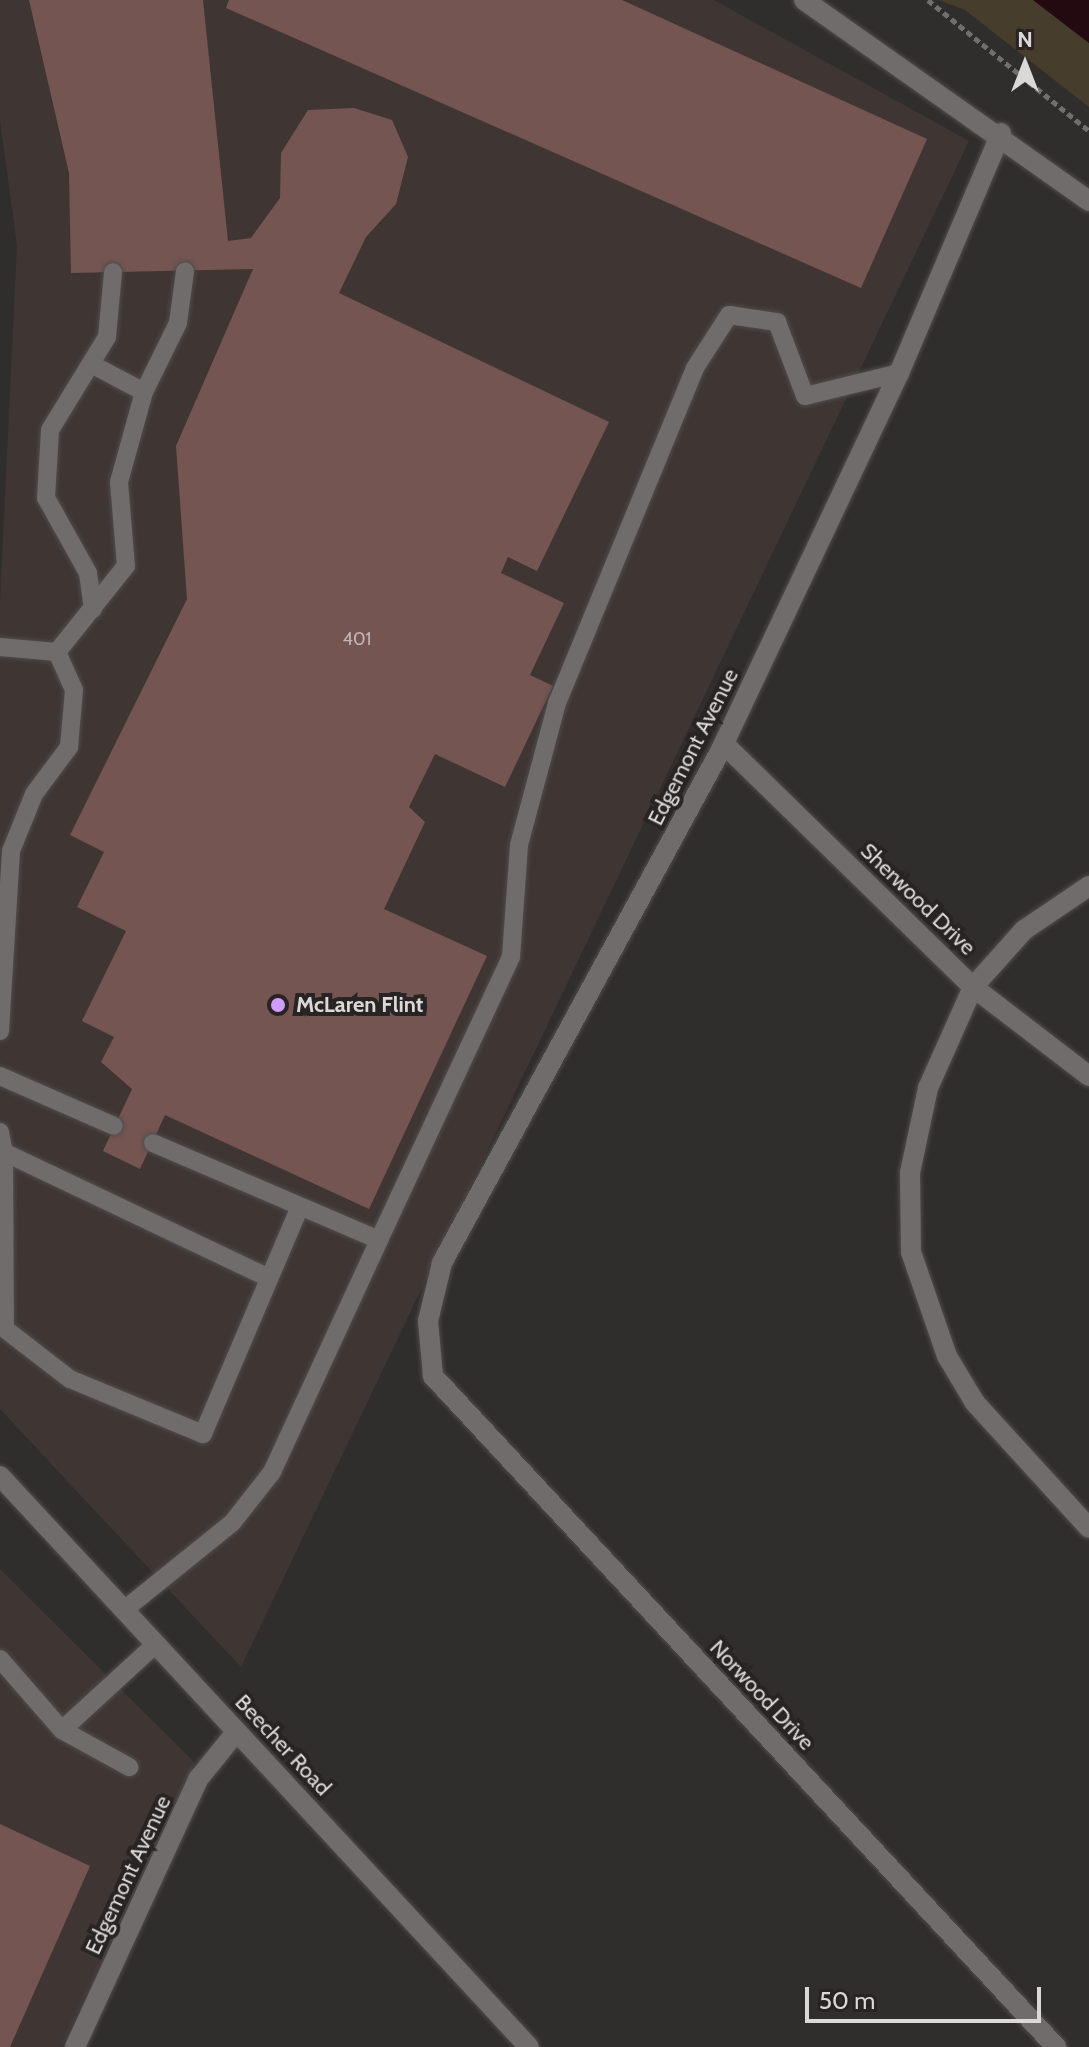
<!DOCTYPE html>
<style>
body{margin:0}
#map{position:relative;width:1089px;height:2047px;overflow:hidden;background:#302e2d;font-family:Cabin,sans-serif}
div>[style]{position:absolute}
.built>*{inset:0;background:#3f3633}
.green>*{inset:0;background:#463d2c}
.water>*{inset:0;background:#220a10}
.building>*{inset:0;background:#745552}
.path>*{height:5px;margin-top:-2.5px;transform-origin:0;background:repeating-linear-gradient(90deg,#716f6e 0 6px,transparent 0 10px)}
.roads{filter:drop-shadow(0 0 2px #4e4c4c) drop-shadow(0 0 2px #4e4c4c)}
.service>*{height:18px;margin:-9px;padding:0 9px;transform-origin:9px;border-radius:9px;background:#6f6c6b}
.minor>*{height:20px;margin:-10px;padding:0 10px;transform-origin:10px;border-radius:10px;background:#6f6c6b}
.tertiary>*{height:20px;margin:-10px;padding:0 10px;transform-origin:10px;border-radius:10px;background:#6f6c6b}
.dots>*{width:22px;height:22px;translate:-50% -50%;box-sizing:border-box;border:4px solid #272423;border-radius:50%}
span{translate:-50% -50%;white-space:nowrap;text-align:center;line-height:1.15;-webkit-text-stroke:8px #272423;paint-order:stroke}
.number-label{font-size:18px;color:#c0b7b6}
.number-label span{-webkit-text-stroke-width:0}
.street-label{font-size:22px;color:#dad8d8}
.poi-label{font-size:22px;color:#dad8d8;font-weight:700}
.left{translate:0 -50%;text-align:left}
.north{position:absolute;left:985px;top:24px;width:80px;height:80px;-webkit-text-stroke:6px #272423;paint-order:stroke;rotate:0deg;font-size:22px;font-weight:700;line-height:32px;text-align:center;color:#dad8d8}
.north::after{content:'';display:block;margin:auto;width:28px;height:36px;background:#dad8d8;clip-path:polygon(50% 0,100% 100%,50% 72%,0 100%)}
.scale{position:absolute;left:805px;top:1987px;width:236px;height:36px;box-sizing:border-box;border:4px solid #dad8d8;border-top:0;padding-left:10px;font-size:24px;line-height:28px;white-space:nowrap;color:#dad8d8;-webkit-text-stroke:6px #272423;paint-order:stroke}
</style>
<div id="map">
<div class="built">
<div style="clip-path:polygon(0 0,714px 0,969px 141px,241px 1667px,0 1409px,0 602px,17px 245px,0 121px)"></div>
<div style="clip-path:polygon(0 1569px,195px 1763px,61px 2047px,0 2047px)"></div>
</div>
<div class="green">
<div style="clip-path:polygon(939px 0,1033px 0,1089px 43px,1089px 107px,965px 10px)"></div>
</div>
<div class="water">
<div style="clip-path:polygon(1033px 0,1089px 0,1089px 43px)"></div>
</div>
<div class="building">
<div style="clip-path:polygon(29px 0,203px 0,228px 241px,251px 238px,280px 198px,281px 153px,308px 110px,354px 108px,392px 120px,408px 157px,396px 204px,366px 237px,339px 293px,609px 422px,537px 571px,508px 557px,501px 573px,564px 603px,530px 675px,553px 686px,505px 787px,435px 754px,409px 807px,425px 822px,384px 909px,487px 956px,369px 1209px,165px 1115px,140px 1169px,103px 1151px,132px 1089px,101px 1062px,114px 1037px,82px 1021px,126px 931px,77px 907px,104px 852px,70px 835px,187px 599px,176px 446px,253px 269px,71px 273px,69px 173px)"></div>
<div style="clip-path:polygon(229px 0,622px 0,927px 139px,861px 288px,226px 8px)"></div>
<div style="clip-path:polygon(0 1824px,90px 1866px,10px 2047px,0 2047px)"></div>
</div>
<div class="path">
<div style="left:928px;top:0;width:208px;rotate:39.1deg"></div>
</div>
<div class="roads">
<div class="service">
<div style="left:144px;top:392px;width:77px;rotate:-63.8deg"></div>
<div style="left:178px;top:323px;width:52px;rotate:-82.3deg"></div>
<div style="left:93px;top:609px;width:36px;rotate:-98deg"></div>
<div style="left:88px;top:573px;width:86px;rotate:-119.2deg"></div>
<div style="left:46px;top:498px;width:68px;rotate:-86.6deg"></div>
<div style="left:50px;top:430px;width:109px;rotate:-58.5deg"></div>
<div style="left:107px;top:337px;width:65px;rotate:-84.7deg"></div>
<div style="left:0;top:647px;width:57px;rotate:5deg"></div>
<div style="left:57px;top:652px;width:110px;rotate:-51.3deg"></div>
<div style="left:126px;top:566px;width:84px;rotate:-94.8deg"></div>
<div style="left:119px;top:482px;width:93px;rotate:-74.5deg"></div>
<div style="left:144px;top:392px;width:58px;rotate:-152.1deg"></div>
<div style="left:0;top:1031px;width:180px;rotate:-86.5deg"></div>
<div style="left:11px;top:851px;width:61px;rotate:-68deg"></div>
<div style="left:34px;top:794px;width:59px;rotate:-53.3deg"></div>
<div style="left:69px;top:747px;width:57px;rotate:-85deg"></div>
<div style="left:74px;top:690px;width:42px;rotate:-114.1deg"></div>
<div style="left:0;top:1076px;width:124px;rotate:23.7deg"></div>
<div style="left:0;top:1132px;width:20px;rotate:79deg"></div>
<div style="left:379px;top:1240px;width:312px;rotate:-65deg"></div>
<div style="left:511px;top:957px;width:112px;rotate:-85.9deg"></div>
<div style="left:519px;top:845px;width:147px;rotate:-75deg"></div>
<div style="left:557px;top:703px;width:362px;rotate:-67.6deg"></div>
<div style="left:695px;top:368px;width:63px;rotate:-57.3deg"></div>
<div style="left:729px;top:315px;width:49px;rotate:8.3deg"></div>
<div style="left:777px;top:322px;width:79px;rotate:69.3deg"></div>
<div style="left:805px;top:396px;width:97px;rotate:-13.7deg"></div>
<div style="left:269px;top:1278px;width:293px;rotate:-154.6deg"></div>
<div style="left:4px;top:1152px;width:177px;rotate:89.7deg"></div>
<div style="left:5px;top:1329px;width:82px;rotate:37.6deg"></div>
<div style="left:70px;top:1379px;width:144px;rotate:22.5deg"></div>
<div style="left:203px;top:1434px;width:247px;rotate:-66.9deg"></div>
<div style="left:124px;top:1610px;width:139px;rotate:-38.9deg"></div>
<div style="left:232px;top:1523px;width:65px;rotate:-51.9deg"></div>
<div style="left:272px;top:1472px;width:255px;rotate:-65.2deg"></div>
<div style="left:379px;top:1240px;width:246px;rotate:-156.8deg"></div>
<div style="left:0;top:1659px;width:94px;rotate:48.9deg"></div>
<div style="left:62px;top:1730px;width:127px;rotate:-42.5deg"></div>
<div style="left:62px;top:1730px;width:77px;rotate:28.9deg"></div>
</div>
<div class="minor">
<div style="left:1001px;top:133px;width:261px;rotate:113deg"></div>
<div style="left:899px;top:373px;width:410px;rotate:115.3deg"></div>
<div style="left:724px;top:744px;width:591px;rotate:118.52deg"></div>
<div style="left:442px;top:1263px;width:60px;rotate:103.6deg"></div>
<div style="left:428px;top:1321px;width:55px;rotate:84.8deg"></div>
<div style="left:433px;top:1376px;width:916px;rotate:47.12deg"></div>
<div style="left:724px;top:744px;width:348px;rotate:44.3deg"></div>
<div style="left:973px;top:987px;width:146px;rotate:37.5deg"></div>
<div style="left:1089px;top:886px;width:78px;rotate:145.9deg"></div>
<div style="left:1024px;top:930px;width:76px;rotate:131.8deg"></div>
<div style="left:973px;top:987px;width:111px;rotate:114deg"></div>
<div style="left:928px;top:1088px;width:87px;rotate:102deg"></div>
<div style="left:910px;top:1173px;width:79px;rotate:89.3deg"></div>
<div style="left:911px;top:1252px;width:110px;rotate:70.9deg"></div>
<div style="left:947px;top:1356px;width:55px;rotate:59.2deg"></div>
<div style="left:975px;top:1403px;width:169px;rotate:47.6deg"></div>
<div style="left:75px;top:2047px;width:296px;rotate:-65.3deg"></div>
<div style="left:199px;top:1778px;width:60px;rotate:-51deg"></div>
</div>
<div class="tertiary">
<div style="left:804px;top:0;width:349px;rotate:35.2deg"></div>
<div style="left:0;top:1476px;width:778px;rotate:47.19deg"></div>
</div>
</div>
<div class="dots">
<div style="left:278px;top:1005px;background:#d19dfd"></div>
</div>
<div class="number-label">
<span style="left:357px;top:639px">401</span>
</div>
<div class="street-label">
<span style="left:693px;top:747px;rotate:-63deg">Edgemont Avenue</span>
<span style="left:918px;top:899px;rotate:44deg">Sherwood Drive</span>
<span style="left:762px;top:1695px;rotate:47deg">Norwood Drive</span>
<span style="left:283px;top:1745px;rotate:47deg">Beecher Road</span>
<span style="left:128px;top:1875px;rotate:-65deg">Edgemont Avenue</span>
</div>
<div class="poi-label">
<span class="left" style="left:296px;top:1005px">McLaren Flint</span>
</div>
<div class="north">N</div>
<div class="scale">50 m</div>
</div>
